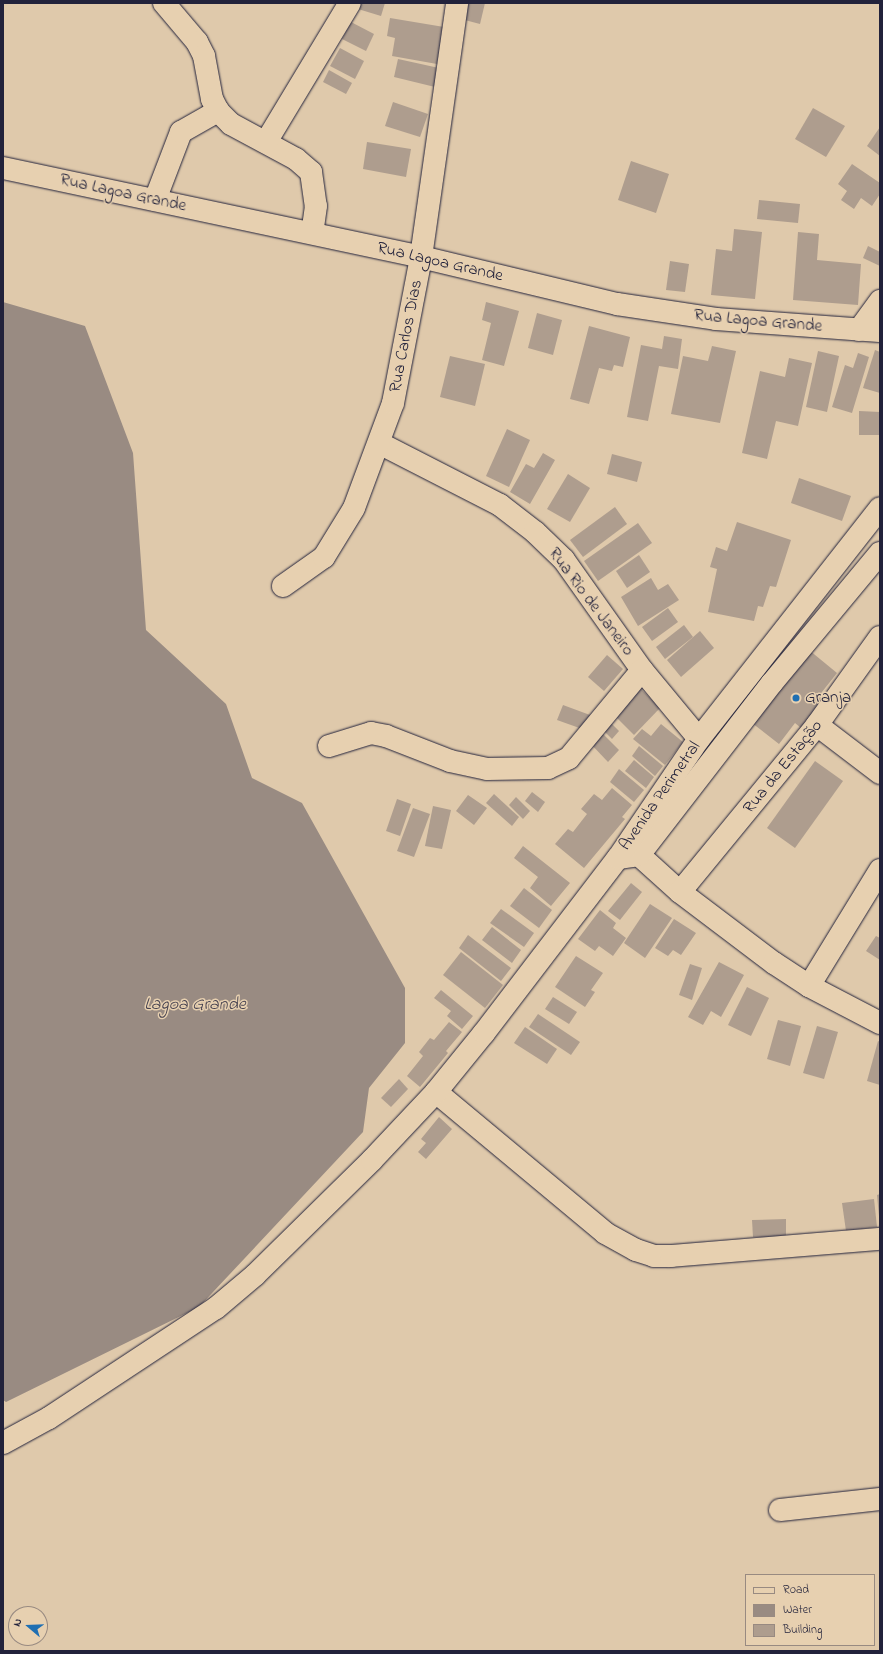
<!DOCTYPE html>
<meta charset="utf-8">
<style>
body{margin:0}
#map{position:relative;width:883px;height:1654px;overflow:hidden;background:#dfc9ab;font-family:"Indie Flower",sans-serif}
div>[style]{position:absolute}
.water>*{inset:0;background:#998b82}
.building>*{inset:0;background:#ae9d8e}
.roads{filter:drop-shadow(0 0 1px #22223b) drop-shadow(0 0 1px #22223b)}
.minor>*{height:22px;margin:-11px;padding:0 11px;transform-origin:11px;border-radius:11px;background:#e7d0b0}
.dots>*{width:11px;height:11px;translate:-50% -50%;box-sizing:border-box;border:2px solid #e7d0b0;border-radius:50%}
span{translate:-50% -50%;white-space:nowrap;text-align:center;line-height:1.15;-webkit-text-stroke:3px #e7d0b0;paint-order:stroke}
.street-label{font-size:17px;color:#22223b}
.poi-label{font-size:17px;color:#22223b}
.left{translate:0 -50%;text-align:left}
.water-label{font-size:18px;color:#464250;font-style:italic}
.frame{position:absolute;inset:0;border:4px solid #22223b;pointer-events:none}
.legend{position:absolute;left:745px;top:1574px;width:130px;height:72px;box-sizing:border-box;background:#e7d0b0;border:1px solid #988a81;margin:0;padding:5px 7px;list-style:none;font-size:12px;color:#22223b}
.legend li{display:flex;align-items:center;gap:8px;height:20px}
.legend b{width:20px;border:1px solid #988a81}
.north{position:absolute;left:8px;top:1606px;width:40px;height:40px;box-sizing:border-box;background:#e7d0b0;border:1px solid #988a81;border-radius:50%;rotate:289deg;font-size:11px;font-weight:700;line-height:16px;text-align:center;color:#22223b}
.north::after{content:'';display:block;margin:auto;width:14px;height:18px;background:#1f6fb2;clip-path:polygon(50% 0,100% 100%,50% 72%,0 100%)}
</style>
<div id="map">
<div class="water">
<div style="clip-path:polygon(3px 302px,85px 326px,133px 453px,146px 630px,226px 704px,252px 778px,302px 803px,405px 988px,405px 1043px,369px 1088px,363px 1132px,199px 1307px,6px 1402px,3px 1400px)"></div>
</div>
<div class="building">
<div style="clip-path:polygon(360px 3px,385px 3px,381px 16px,358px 9px)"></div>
<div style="clip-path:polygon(465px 3px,485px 3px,480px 24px,461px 19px)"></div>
<div style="clip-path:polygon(390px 18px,444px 27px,437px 64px,392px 56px,395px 38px,387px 36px)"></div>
<div style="clip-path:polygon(351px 22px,374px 34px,366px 51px,342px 39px)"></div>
<div style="clip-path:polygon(340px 48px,364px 61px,355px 79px,330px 66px)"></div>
<div style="clip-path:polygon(398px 59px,439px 68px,435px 87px,394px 77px)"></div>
<div style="clip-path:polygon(329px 70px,352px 83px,346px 94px,323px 82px)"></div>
<div style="clip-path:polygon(393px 102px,428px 114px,420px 137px,385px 126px)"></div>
<div style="clip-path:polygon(813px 108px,845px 126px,826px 157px,795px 139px)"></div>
<div style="clip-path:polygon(880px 127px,880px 156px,867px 146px)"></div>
<div style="clip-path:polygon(367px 142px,411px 149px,406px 177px,363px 169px)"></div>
<div style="clip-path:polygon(631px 161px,669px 174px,656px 213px,618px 200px)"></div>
<div style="clip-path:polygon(852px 164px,880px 183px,880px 194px,872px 206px,861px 198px,854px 209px,841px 200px,847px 191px,838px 184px)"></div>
<div style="clip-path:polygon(759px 200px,800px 204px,798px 223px,757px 219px)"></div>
<div style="clip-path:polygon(734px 229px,762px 232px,755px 299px,711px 295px,716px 249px,732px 251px)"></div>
<div style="clip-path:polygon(798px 232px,819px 234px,817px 260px,861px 264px,858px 305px,793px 300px)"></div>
<div style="clip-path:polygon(868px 246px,880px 252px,880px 266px,863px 258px)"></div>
<div style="clip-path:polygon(670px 261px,689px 264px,685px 292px,666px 290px)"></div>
<div style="clip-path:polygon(486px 302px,519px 311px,504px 366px,482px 360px,491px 323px,482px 320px)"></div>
<div style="clip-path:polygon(537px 313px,562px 320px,553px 355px,528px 348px)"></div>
<div style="clip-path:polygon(589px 326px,630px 337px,623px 367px,614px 365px,612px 371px,599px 368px,589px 404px,570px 399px)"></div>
<div style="clip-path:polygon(664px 336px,682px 339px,678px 369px,659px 366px,648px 421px,627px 417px,641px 345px,662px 349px)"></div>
<div style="clip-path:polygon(712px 346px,736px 351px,720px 423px,671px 414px,683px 356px,708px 361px)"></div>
<div style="clip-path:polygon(875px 350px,880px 352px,880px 393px,863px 388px)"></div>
<div style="clip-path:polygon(818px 351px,839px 356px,827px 412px,806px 407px)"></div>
<div style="clip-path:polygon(858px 353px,869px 357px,852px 413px,832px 407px,845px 365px,853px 368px)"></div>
<div style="clip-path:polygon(450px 356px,485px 364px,475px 406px,440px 397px)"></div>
<div style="clip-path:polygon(789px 358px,812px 363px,798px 426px,776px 421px,767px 459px,742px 453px,760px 371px,785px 377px)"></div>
<div style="clip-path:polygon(859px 411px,880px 412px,880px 435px,859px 435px)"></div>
<div style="clip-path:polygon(507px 429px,530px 440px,509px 487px,486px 476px)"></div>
<div style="clip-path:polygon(543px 453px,555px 460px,530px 504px,510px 492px,526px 464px,534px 468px)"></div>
<div style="clip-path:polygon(612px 454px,642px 462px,637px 482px,607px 474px)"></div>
<div style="clip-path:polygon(568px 474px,590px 488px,570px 522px,547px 509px)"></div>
<div style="clip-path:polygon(799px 478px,851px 496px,842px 521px,791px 503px)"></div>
<div style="clip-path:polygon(615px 507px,627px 524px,583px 557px,570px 540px)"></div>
<div style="clip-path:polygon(737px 522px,791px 540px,776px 587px,770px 586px,763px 607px,758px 606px,754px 621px,708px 612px,717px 569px,710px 567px,716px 547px,727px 551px)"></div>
<div style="clip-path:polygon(638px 523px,652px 543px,598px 581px,584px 561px)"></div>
<div style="clip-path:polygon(639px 555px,650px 572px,627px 588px,616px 571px)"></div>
<div style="clip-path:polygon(651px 578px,658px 590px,668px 584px,679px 600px,638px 626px,621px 597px)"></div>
<div style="clip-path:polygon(668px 608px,678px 622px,652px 641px,642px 627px)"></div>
<div style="clip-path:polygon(684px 625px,693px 637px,665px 659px,656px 647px)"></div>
<div style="clip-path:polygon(700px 631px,714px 648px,681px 677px,667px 660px)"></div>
<div style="clip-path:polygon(809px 650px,837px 673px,818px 697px,823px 700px,801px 728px,795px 723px,779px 744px,752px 723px)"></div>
<div style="clip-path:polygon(607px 655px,623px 669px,604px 691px,588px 677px)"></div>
<div style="clip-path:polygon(641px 689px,660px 708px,634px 735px,615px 716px)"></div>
<div style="clip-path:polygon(563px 705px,590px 715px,585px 730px,557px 720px)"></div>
<div style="clip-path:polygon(609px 721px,619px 731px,612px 739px,602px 729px)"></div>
<div style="clip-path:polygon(661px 724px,683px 742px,665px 765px,633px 739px,642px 729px,651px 736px)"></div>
<div style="clip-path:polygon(600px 731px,619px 750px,608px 762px,589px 742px)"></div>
<div style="clip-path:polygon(639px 746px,663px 766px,655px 776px,632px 756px)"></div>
<div style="clip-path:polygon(634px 760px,654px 777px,646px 788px,625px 771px)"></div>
<div style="clip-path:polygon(815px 761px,843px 781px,795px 848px,767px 828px)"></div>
<div style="clip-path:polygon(619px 769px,644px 790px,634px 802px,610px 782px)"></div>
<div style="clip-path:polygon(612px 788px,632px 805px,622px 817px,625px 819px,584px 868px,555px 844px,568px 829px,573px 832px,587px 814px,581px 809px,594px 794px,602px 800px)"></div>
<div style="clip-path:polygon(532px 792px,545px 802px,538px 812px,525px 801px)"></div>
<div style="clip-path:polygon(494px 794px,519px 817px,512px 826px,486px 803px)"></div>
<div style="clip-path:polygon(468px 795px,487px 808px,474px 825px,456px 811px)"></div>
<div style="clip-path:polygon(516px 797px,530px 811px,523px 819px,509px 805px)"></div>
<div style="clip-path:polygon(397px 799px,411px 804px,400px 836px,386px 831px)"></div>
<div style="clip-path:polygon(433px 806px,451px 810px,442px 849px,425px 846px)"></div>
<div style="clip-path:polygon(413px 808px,430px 814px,414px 857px,397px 851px)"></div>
<div style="clip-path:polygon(523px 846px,570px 883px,551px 906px,530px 888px,538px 877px,514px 858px)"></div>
<div style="clip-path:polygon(631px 883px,642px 892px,620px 920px,608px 911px)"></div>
<div style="clip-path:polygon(524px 888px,552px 910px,539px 928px,510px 906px)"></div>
<div style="clip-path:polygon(650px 904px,672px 918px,645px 958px,624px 943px)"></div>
<div style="clip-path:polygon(501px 909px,534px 933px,524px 947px,490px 923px)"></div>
<div style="clip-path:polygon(600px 910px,616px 923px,613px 928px,626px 938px,613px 956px,599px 946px,595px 951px,578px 939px)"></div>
<div style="clip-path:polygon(674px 919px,696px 933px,681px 955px,673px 950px,668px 956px,655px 948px)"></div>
<div style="clip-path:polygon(492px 927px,521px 950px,512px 963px,482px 940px)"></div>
<div style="clip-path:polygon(468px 935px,511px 968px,501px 981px,459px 948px)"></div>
<div style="clip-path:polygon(876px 936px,880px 938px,880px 960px,866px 951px)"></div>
<div style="clip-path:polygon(461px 952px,503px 985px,485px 1008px,443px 975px)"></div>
<div style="clip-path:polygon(576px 956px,603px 973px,591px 990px,595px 992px,585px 1007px,555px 987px)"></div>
<div style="clip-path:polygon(719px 962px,744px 975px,721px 1017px,711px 1011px,703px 1025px,688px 1017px)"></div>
<div style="clip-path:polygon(690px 964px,702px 968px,692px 1000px,679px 995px)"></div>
<div style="clip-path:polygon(747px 987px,769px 998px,751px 1036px,728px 1025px)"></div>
<div style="clip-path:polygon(441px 990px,473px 1016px,462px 1029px,447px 1016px,451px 1011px,434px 998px)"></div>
<div style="clip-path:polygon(553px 997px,577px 1012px,569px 1024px,545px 1009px)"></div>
<div style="clip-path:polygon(538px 1014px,580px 1042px,571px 1055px,529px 1027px)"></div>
<div style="clip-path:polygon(778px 1020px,801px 1026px,790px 1066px,767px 1059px)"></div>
<div style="clip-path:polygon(449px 1022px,462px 1032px,446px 1051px,448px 1053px,420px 1087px,407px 1076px,423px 1056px,419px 1052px,430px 1038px,434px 1040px)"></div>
<div style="clip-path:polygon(817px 1026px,838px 1032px,824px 1079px,803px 1073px)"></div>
<div style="clip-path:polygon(525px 1027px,557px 1049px,547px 1064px,514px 1043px)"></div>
<div style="clip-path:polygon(878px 1041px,880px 1042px,880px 1085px,867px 1081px)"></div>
<div style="clip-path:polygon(399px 1079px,408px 1089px,391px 1107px,381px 1098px)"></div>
<div style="clip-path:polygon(439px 1117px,452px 1129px,426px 1159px,418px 1152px,426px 1143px,421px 1139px)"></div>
<div style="clip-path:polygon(880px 1194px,880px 1216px,879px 1216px,877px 1195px)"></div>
<div style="clip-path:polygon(874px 1199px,877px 1227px,846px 1231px,842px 1203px)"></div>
<div style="clip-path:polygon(786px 1219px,786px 1237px,753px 1237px,752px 1220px)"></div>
</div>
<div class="roads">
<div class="minor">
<div style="left:164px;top:3px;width:51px;rotate:49.8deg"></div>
<div style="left:197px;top:42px;width:16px;rotate:63deg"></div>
<div style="left:204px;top:56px;width:44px;rotate:79.5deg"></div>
<div style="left:212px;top:99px;width:13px;rotate:63deg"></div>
<div style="left:218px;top:111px;width:18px;rotate:45deg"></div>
<div style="left:231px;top:124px;width:74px;rotate:28.3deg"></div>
<div style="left:296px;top:159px;width:20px;rotate:41deg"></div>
<div style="left:311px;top:172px;width:34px;rotate:82deg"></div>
<div style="left:316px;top:206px;width:27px;rotate:98deg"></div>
<div style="left:266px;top:142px;width:162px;rotate:-58.9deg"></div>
<div style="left:3px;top:168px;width:427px;rotate:12deg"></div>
<div style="left:421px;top:257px;width:202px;rotate:13.5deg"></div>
<div style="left:617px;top:304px;width:100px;rotate:8.6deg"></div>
<div style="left:716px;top:319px;width:164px;rotate:4.2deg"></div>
<div style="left:155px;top:200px;width:73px;rotate:-69.1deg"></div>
<div style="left:181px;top:132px;width:43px;rotate:-29.6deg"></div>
<div style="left:859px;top:330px;width:36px;rotate:-54deg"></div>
<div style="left:379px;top:443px;width:136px;rotate:27.1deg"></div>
<div style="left:500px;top:505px;width:44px;rotate:37.6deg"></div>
<div style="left:535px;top:532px;width:40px;rotate:44deg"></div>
<div style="left:564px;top:560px;width:135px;rotate:54.7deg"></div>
<div style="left:642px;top:670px;width:89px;rotate:50.4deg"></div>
<div style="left:283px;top:586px;width:50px;rotate:-35.3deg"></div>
<div style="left:324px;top:557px;width:57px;rotate:-58.5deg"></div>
<div style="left:354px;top:508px;width:112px;rotate:-69.6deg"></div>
<div style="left:393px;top:403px;width:149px;rotate:-79.1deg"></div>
<div style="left:421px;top:257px;width:257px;rotate:-81.9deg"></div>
<div style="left:817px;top:725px;width:79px;rotate:37.3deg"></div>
<div style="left:329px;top:746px;width:44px;rotate:-17.2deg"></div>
<div style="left:371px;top:733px;width:15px;rotate:11deg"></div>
<div style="left:386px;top:736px;width:69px;rotate:21.3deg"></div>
<div style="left:450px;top:761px;width:38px;rotate:12deg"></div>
<div style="left:487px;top:769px;width:61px;rotate:-0.9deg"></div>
<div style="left:548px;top:768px;width:23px;rotate:-25deg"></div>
<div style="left:569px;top:758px;width:114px;rotate:-50.3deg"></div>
<div style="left:639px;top:855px;width:55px;rotate:42.1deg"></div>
<div style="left:680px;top:892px;width:118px;rotate:37.1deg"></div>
<div style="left:774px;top:963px;width:42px;rotate:33.3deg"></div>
<div style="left:809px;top:986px;width:80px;rotate:27.5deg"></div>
<div style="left:618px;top:858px;width:21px;rotate:-8deg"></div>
<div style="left:639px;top:855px;width:217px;rotate:-52.3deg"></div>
<div style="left:772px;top:683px;width:169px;rotate:-50.3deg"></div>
<div style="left:680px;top:892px;width:216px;rotate:-50.6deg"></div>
<div style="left:817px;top:725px;width:108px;rotate:-54.4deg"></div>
<div style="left:809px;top:986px;width:136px;rotate:-58.5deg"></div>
<div style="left:436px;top:1092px;width:220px;rotate:39.8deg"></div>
<div style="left:605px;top:1233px;width:35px;rotate:29deg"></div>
<div style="left:636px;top:1250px;width:19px;rotate:18deg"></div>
<div style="left:654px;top:1256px;width:17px"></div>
<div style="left:671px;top:1256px;width:210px;rotate:-4.7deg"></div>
<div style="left:3px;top:1443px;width:52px;rotate:-28.5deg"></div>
<div style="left:49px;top:1418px;width:200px;rotate:-33.4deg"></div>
<div style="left:216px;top:1308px;width:51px;rotate:-40.2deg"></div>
<div style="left:255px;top:1275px;width:164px;rotate:-44.5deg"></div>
<div style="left:372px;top:1160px;width:93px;rotate:-46.7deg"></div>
<div style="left:436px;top:1092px;width:76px;rotate:-50.9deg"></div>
<div style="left:484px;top:1033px;width:220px;rotate:-52.6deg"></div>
<div style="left:618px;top:858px;width:144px;rotate:-55.8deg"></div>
<div style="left:699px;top:739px;width:293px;rotate:-51.9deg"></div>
<div style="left:780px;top:1510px;width:101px;rotate:-6.3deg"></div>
</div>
</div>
<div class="dots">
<div style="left:796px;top:698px;background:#1f6fb2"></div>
</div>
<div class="street-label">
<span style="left:123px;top:193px;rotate:12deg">Rua Lagoa Grande</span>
<span style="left:440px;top:262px;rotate:13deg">Rua Lagoa Grande</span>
<span style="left:758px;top:321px;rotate:5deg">Rua Lagoa Grande</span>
<span style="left:406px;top:336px;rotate:-79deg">Rua Carlos Dias</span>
<span style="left:591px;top:602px;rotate:53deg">Rua Rio de Janeiro</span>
<span style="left:783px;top:767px;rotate:-51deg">Rua da Estação</span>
<span style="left:660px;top:796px;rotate:-55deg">Avenida Perimetral</span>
</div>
<div class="poi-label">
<span class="left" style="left:805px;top:698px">Granja</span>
</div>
<div class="water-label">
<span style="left:195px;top:1005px">Lagoa Grande</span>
</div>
<div class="frame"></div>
<ul class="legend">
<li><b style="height:5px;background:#e7d0b0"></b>Road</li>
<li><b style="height:11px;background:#998b82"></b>Water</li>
<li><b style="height:11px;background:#ae9d8e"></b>Building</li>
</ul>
<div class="north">N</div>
</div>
